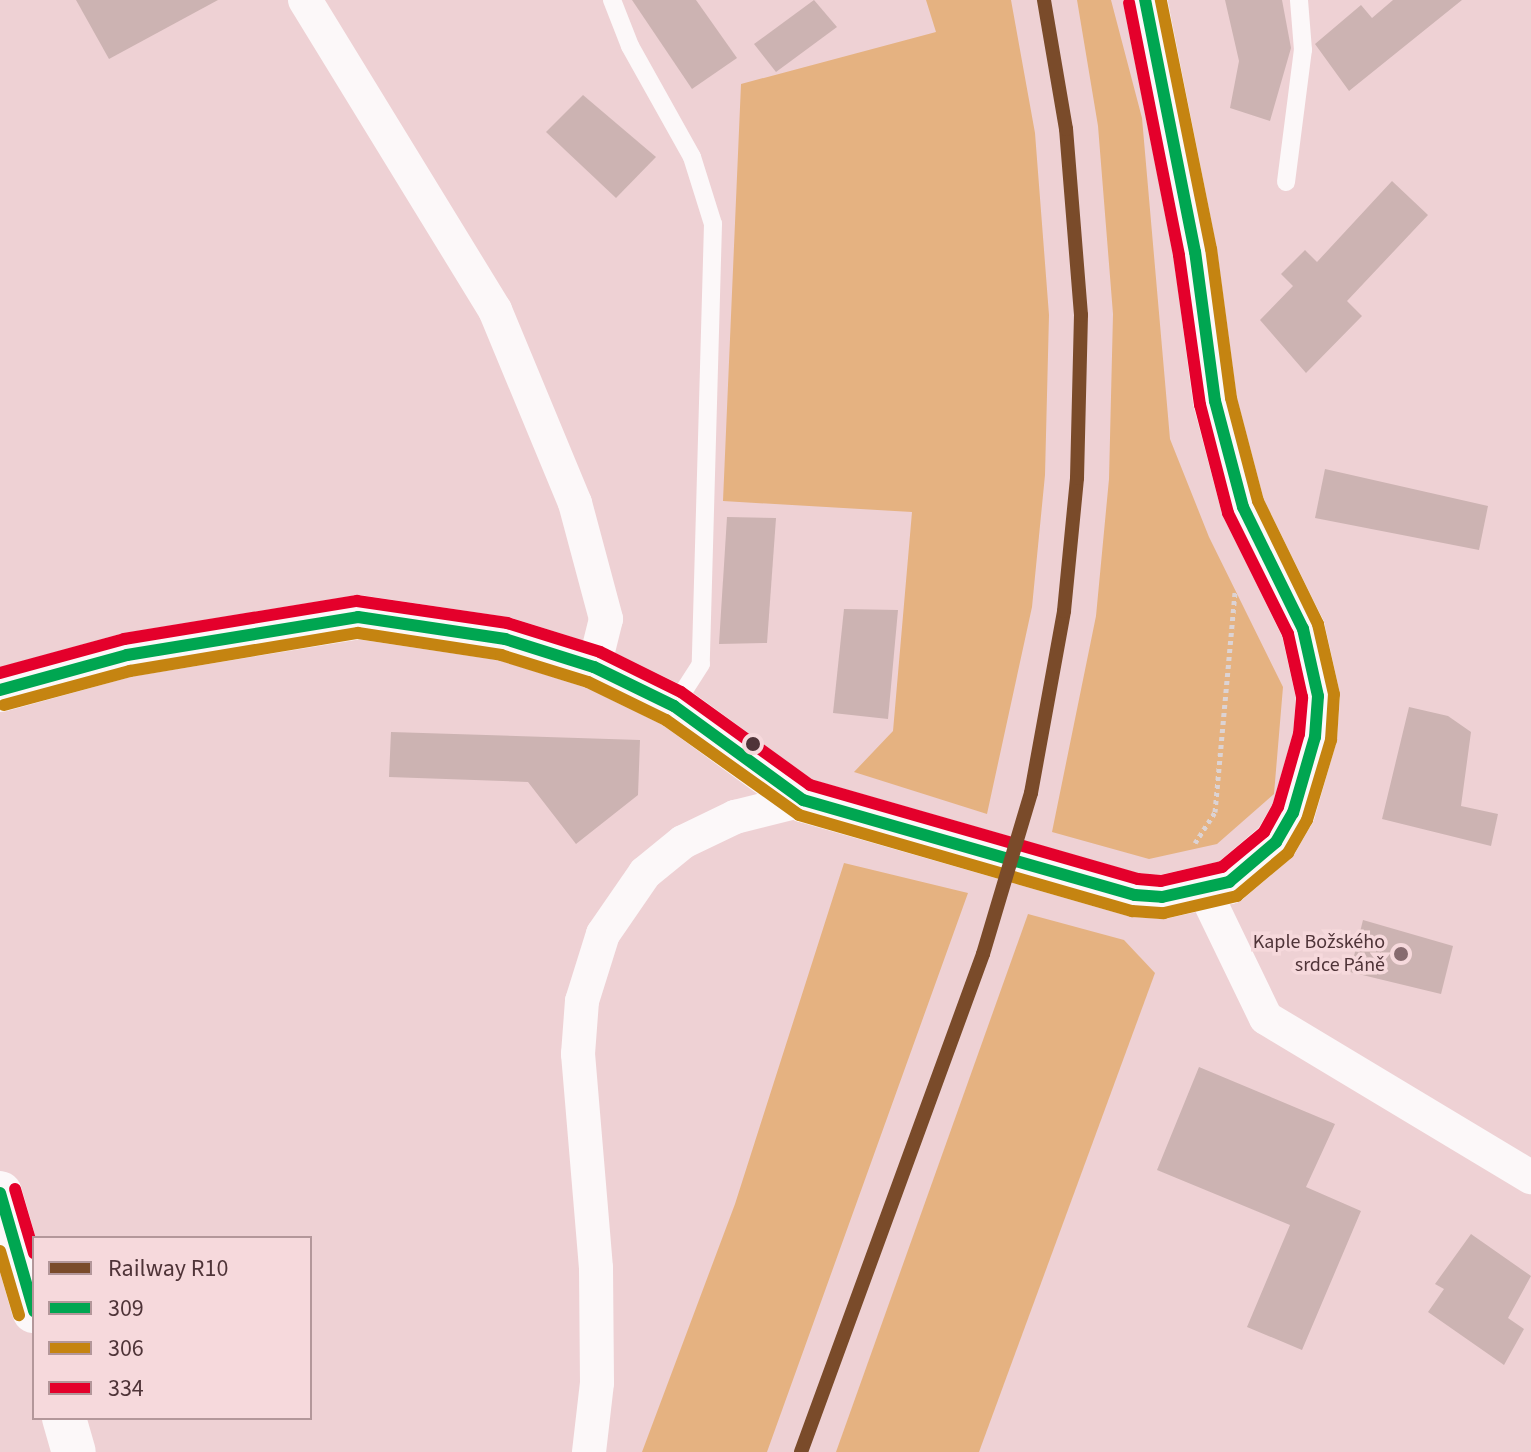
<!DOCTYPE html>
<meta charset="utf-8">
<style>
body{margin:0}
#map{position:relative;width:1531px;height:1452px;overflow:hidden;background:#eed1d4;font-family:"Source Sans 3",sans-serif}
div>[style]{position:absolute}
.green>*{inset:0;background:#e5b281}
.building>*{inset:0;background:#ccb3b2}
.path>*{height:5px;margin-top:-2.5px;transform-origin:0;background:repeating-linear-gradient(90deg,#dcd3d4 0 4px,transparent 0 8px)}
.lane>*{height:18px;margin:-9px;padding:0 9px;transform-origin:9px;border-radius:9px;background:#fcf8f9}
.street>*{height:34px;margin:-17px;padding:0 17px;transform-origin:17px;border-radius:17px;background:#fcf8f9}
.secondary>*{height:44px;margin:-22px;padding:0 22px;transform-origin:22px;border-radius:22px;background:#fcf8f9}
.primary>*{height:44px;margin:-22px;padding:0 22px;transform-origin:22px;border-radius:22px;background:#fcf8f9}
.bus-1>*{height:12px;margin:-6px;padding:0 6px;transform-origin:6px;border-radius:6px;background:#00a651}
.bus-2>*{height:12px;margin:-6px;padding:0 6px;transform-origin:6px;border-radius:6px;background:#c58411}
.bus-3>*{height:12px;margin:-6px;padding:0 6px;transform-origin:6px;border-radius:6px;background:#e4002b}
.rail-1>*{height:14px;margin:-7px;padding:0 7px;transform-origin:7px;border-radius:7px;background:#7a4b2a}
.dots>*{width:22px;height:22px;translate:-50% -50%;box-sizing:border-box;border:4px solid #f6d9dc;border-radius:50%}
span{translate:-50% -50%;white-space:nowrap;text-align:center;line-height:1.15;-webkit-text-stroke:7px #f6d9dc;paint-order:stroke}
.poi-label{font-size:20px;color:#4f3438}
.right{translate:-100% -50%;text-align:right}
.legend{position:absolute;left:32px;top:1236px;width:280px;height:184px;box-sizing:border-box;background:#f6d9dc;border:2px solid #b3979a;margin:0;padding:10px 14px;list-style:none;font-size:24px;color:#4f3438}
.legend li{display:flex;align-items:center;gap:16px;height:40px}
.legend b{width:40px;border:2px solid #b3979a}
</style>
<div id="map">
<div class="green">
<div style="clip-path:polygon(926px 0,1011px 0,1035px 133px,1049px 315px,1045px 475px,1032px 607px,987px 814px,854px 772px,893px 731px,912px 512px,723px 501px,741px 84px,936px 32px)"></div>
<div style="clip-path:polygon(1077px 0,1111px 0,1142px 118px,1170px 439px,1209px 537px,1283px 687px,1274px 794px,1217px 844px,1149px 859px,1052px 832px,1096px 616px,1109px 479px,1113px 314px,1098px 126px)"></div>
<div style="clip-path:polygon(844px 863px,968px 893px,767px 1452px,642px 1452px,735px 1204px)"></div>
<div style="clip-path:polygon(1028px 914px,1124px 940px,1155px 973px,979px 1452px,836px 1452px)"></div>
</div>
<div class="building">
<div style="clip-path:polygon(76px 0,218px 0,109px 59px)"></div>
<div style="clip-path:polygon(632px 0,696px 0,737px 58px,692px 89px)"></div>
<div style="clip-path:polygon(814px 0,837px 27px,776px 72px,754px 44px)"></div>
<div style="clip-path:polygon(1225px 0,1282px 0,1291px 48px,1270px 121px,1230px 108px,1239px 61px)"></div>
<div style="clip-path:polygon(1393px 0,1462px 0,1349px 91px,1315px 44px,1361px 5px,1372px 18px)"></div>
<div style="clip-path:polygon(583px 95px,656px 157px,616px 198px,546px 132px)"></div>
<div style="clip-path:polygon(1392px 181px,1428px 215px,1347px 301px,1362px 316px,1306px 373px,1260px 320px,1293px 286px,1281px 274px,1305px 250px,1317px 262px)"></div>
<div style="clip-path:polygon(1325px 469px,1488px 506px,1479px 550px,1315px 518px)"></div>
<div style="clip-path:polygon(727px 517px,776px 518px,767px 643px,719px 644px)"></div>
<div style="clip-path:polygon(844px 609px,898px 610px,888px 719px,833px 713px)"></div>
<div style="clip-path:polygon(1409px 707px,1448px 716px,1471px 732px,1461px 806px,1498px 814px,1491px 846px,1382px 819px)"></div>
<div style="clip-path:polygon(391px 732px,640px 740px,638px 795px,576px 844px,528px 782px,389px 777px)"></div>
<div style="clip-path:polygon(1363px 920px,1453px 946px,1441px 994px,1350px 972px)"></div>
<div style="clip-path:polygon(1199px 1067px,1335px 1124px,1306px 1187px,1361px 1211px,1302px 1350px,1247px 1327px,1290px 1225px,1157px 1170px)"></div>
<div style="clip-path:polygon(1471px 1234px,1531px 1276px,1508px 1318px,1524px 1329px,1504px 1365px,1428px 1312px,1444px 1289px,1435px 1284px)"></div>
</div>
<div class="path">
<div style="left:1195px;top:843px;width:37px;rotate:-57deg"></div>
<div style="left:1215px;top:812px;width:221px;rotate:-84.8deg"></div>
</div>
<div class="lane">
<div style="left:612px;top:0;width:49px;rotate:68.6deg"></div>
<div style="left:630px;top:46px;width:127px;rotate:60.8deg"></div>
<div style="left:692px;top:157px;width:70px;rotate:72.6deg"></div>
<div style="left:713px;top:224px;width:440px;rotate:91.6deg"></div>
<div style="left:701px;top:664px;width:50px;rotate:122.7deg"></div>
<div style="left:1286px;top:182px;width:133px;rotate:-82.7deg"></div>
<div style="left:1303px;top:50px;width:50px;rotate:-94.6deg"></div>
</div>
<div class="street">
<div style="left:305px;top:0;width:364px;rotate:58.5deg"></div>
<div style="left:495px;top:310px;width:209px;rotate:67.5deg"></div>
<div style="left:575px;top:503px;width:120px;rotate:75deg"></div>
<div style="left:606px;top:619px;width:49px;rotate:104deg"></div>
<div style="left:1204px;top:890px;width:142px;rotate:64.2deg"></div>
<div style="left:1266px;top:1018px;width:309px;rotate:31deg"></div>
<div style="left:589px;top:1452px;width:69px;rotate:-83.4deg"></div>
<div style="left:597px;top:1383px;width:115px;rotate:-90.5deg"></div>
<div style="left:596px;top:1268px;width:215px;rotate:-94.8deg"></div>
<div style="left:578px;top:1054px;width:53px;rotate:-85.7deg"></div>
<div style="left:582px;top:1001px;width:70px;rotate:-72.6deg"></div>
<div style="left:603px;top:934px;width:74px;rotate:-55.5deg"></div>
<div style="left:645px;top:873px;width:49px;rotate:-39.2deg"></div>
<div style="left:683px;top:842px;width:58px;rotate:-25.7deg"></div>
<div style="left:735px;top:817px;width:70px;rotate:-14deg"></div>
</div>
<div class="secondary">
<div style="left:0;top:690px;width:132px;rotate:-15.4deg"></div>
<div style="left:127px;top:655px;width:234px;rotate:-9.3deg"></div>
<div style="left:358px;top:617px;width:149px;rotate:8.5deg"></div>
<div style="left:505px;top:639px;width:93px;rotate:17.5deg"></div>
<div style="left:594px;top:667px;width:89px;rotate:26deg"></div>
<div style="left:674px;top:706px;width:160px;rotate:36.1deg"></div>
<div style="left:803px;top:800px;width:345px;rotate:16deg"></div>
<div style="left:1135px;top:895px;width:27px;rotate:4deg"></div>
<div style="left:1162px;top:897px;width:69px;rotate:-12.6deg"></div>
<div style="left:1229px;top:882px;width:62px;rotate:-40.4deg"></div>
<div style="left:1276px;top:842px;width:34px;rotate:-60deg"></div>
<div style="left:1293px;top:813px;width:79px;rotate:-73.9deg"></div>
<div style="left:1315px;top:737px;width:41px;rotate:-85.8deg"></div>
<div style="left:1318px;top:696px;width:69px;rotate:-102.6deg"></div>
<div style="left:1303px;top:629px;width:136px;rotate:-116.2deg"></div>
<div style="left:1243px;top:507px;width:110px;rotate:-104.8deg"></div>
<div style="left:1215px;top:401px;width:150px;rotate:-97.6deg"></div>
<div style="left:1195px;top:252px;width:257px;rotate:-101.2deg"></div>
</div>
<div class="primary">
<div style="left:0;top:1193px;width:123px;rotate:73.9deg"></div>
<div style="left:64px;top:1418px;width:35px;rotate:74deg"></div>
</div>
<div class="bus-1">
<div style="left:0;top:690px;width:132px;rotate:-15.4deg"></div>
<div style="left:127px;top:655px;width:234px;rotate:-9.3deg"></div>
<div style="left:358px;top:617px;width:149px;rotate:8.5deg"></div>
<div style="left:505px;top:639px;width:93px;rotate:17.5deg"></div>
<div style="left:594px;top:667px;width:89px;rotate:26deg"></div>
<div style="left:674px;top:706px;width:160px;rotate:36.1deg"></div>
<div style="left:803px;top:800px;width:345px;rotate:16deg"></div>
<div style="left:1135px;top:895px;width:27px;rotate:4deg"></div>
<div style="left:1162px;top:897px;width:69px;rotate:-12.6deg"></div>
<div style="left:1229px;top:882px;width:62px;rotate:-40.4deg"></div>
<div style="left:1276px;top:842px;width:34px;rotate:-60deg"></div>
<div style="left:1293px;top:813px;width:79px;rotate:-73.9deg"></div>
<div style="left:1315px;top:737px;width:41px;rotate:-85.8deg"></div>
<div style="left:1318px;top:696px;width:69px;rotate:-102.6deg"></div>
<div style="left:1303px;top:629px;width:136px;rotate:-116.2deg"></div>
<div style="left:1243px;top:507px;width:110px;rotate:-104.8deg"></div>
<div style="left:1215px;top:401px;width:150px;rotate:-97.6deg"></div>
<div style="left:1195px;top:252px;width:257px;rotate:-101.2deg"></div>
<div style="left:0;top:1193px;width:123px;rotate:73.9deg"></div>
</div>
<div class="bus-2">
<div style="left:4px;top:705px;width:131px;rotate:-15.1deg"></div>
<div style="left:130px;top:671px;width:231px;rotate:-9.5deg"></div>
<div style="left:358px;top:633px;width:145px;rotate:8.7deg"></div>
<div style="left:501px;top:655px;width:91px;rotate:17.2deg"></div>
<div style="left:588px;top:682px;width:87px;rotate:26deg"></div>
<div style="left:666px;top:720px;width:163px;rotate:35.5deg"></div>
<div style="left:799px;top:815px;width:347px;rotate:16.1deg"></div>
<div style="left:1132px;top:911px;width:32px;rotate:4deg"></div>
<div style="left:1164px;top:913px;width:75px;rotate:-13.1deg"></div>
<div style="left:1237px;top:896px;width:67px;rotate:-40.1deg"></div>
<div style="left:1288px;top:853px;width:38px;rotate:-60deg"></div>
<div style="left:1307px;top:820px;width:84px;rotate:-73.3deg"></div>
<div style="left:1331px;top:740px;width:46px;rotate:-86.3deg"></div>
<div style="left:1334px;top:694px;width:72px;rotate:-102.9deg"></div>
<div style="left:1318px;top:624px;width:137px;rotate:-116deg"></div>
<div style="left:1258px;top:501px;width:106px;rotate:-104.7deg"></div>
<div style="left:1231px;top:398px;width:150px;rotate:-97.6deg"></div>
<div style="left:1211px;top:249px;width:254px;rotate:-101.4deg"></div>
<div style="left:0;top:1251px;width:67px;rotate:73.5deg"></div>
</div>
<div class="bus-3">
<div style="left:0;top:673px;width:129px;rotate:-15.3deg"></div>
<div style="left:124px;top:639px;width:236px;rotate:-9.3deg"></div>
<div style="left:357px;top:601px;width:152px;rotate:8.3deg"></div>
<div style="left:507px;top:623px;width:97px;rotate:17.3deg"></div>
<div style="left:600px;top:652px;width:90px;rotate:26.3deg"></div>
<div style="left:681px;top:692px;width:159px;rotate:35.8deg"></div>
<div style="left:810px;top:785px;width:341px;rotate:16deg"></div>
<div style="left:1138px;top:879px;width:23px;rotate:5deg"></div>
<div style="left:1161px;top:881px;width:63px;rotate:-12.9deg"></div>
<div style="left:1222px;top:867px;width:55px;rotate:-39.8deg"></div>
<div style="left:1264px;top:832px;width:29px;rotate:-61deg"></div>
<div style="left:1278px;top:807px;width:76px;rotate:-74deg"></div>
<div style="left:1299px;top:734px;width:37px;rotate:-85deg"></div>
<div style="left:1302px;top:697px;width:65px;rotate:-102.5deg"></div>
<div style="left:1288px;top:634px;width:135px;rotate:-116.4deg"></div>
<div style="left:1228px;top:513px;width:112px;rotate:-104.5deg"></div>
<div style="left:1200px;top:405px;width:151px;rotate:-98deg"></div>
<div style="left:1179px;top:255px;width:257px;rotate:-101.2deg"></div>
<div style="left:15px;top:1189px;width:67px;rotate:73.5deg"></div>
</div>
<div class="rail-1">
<div style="left:801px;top:1452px;width:530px;rotate:-69.92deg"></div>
<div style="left:983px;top:954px;width:168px;rotate:-73.4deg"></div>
<div style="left:1031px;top:793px;width:185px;rotate:-79.7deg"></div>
<div style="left:1064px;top:611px;width:134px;rotate:-84.4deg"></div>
<div style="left:1077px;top:478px;width:163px;rotate:-88.6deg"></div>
<div style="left:1081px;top:315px;width:187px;rotate:-94.6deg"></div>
<div style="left:1066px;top:129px;width:131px;rotate:-99.7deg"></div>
</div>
<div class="dots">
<div style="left:753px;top:744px;background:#4f3438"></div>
<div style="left:1401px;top:954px;background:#876b6f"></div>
</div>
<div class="poi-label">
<span class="right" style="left:1385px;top:954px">Kaple Božského<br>srdce Páně</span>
</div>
<ul class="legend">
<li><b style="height:10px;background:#7a4b2a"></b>Railway R10</li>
<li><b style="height:10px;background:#00a651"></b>309</li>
<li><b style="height:10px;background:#c58411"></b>306</li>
<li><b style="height:10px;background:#e4002b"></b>334</li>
</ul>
</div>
